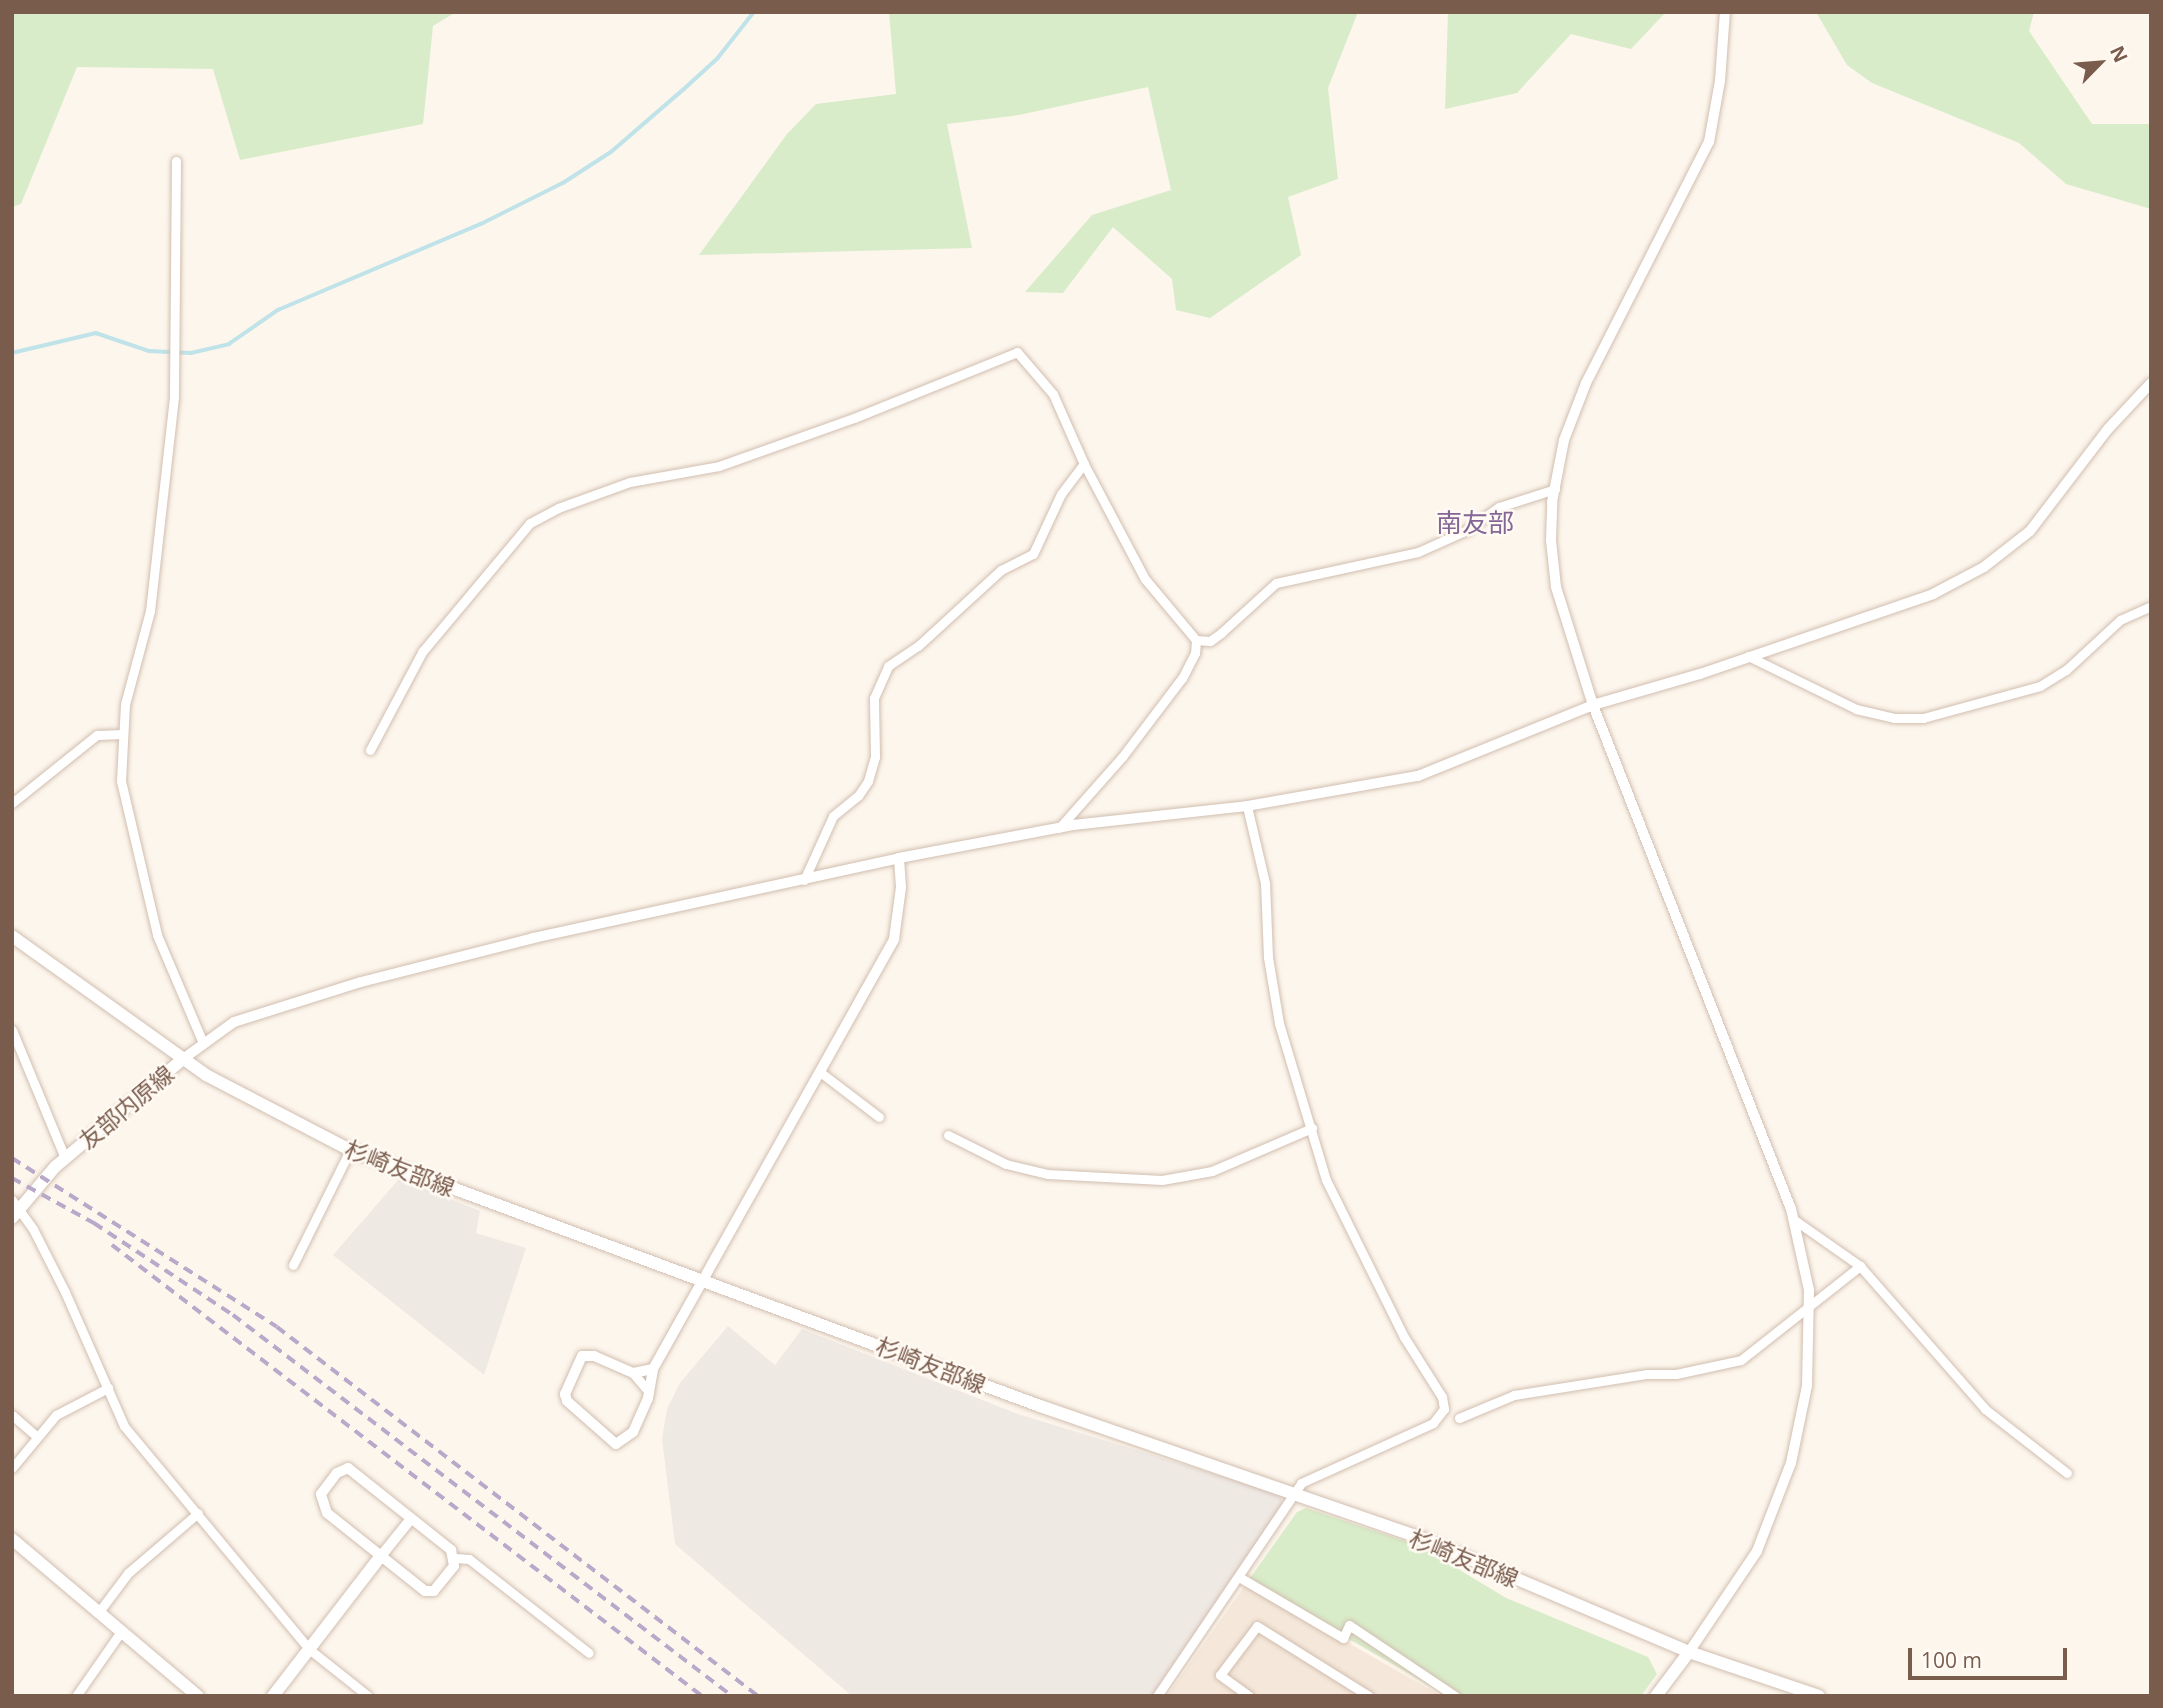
<!DOCTYPE html>
<meta charset="utf-8">
<style>
body{margin:0}
#map{position:relative;width:2163px;height:1708px;overflow:hidden;background:#fdf6ec;font-family:"Open Sans","Noto Sans JP",sans-serif}
div>[style]{position:absolute}
.residential>*{inset:0;background:#f5e8da}
.industrial>*{inset:0;background:#efe9e4}
.green>*{inset:0;background:#d8ecc9}
.stream>*{height:3.5px;margin:-1.75px;padding:0 1.75px;transform-origin:1.75px;border-radius:1.75px;background:#bfe3e8}
.roads{filter:drop-shadow(0 0 2px #d1beb0) drop-shadow(0 0 2px #d1beb0)}
.minor>*{height:9px;margin:-4.5px;padding:0 4.5px;transform-origin:4.5px;border-radius:4.5px;background:#fff}
.tertiary>*{height:10px;margin:-5px;padding:0 5px;transform-origin:5px;border-radius:5px;background:#fff}
.secondary>*{height:12px;margin:-6px;padding:0 6px;transform-origin:6px;border-radius:6px;background:#fff}
.rail>*{height:3.5px;margin-top:-1.75px;transform-origin:0;background:repeating-linear-gradient(90deg,#b9a8c9 0 10px,transparent 0 17px)}
span{translate:-50% -50%;white-space:nowrap;text-align:center;line-height:1.15;-webkit-text-stroke:5px #fffaf3;paint-order:stroke}
.street-label{font-size:23px;color:#7a5c4d}
.quarter-label{font-size:26px;color:#846695}
.frame{position:absolute;inset:0;border:14px solid #7a5c4d;pointer-events:none}
.north{position:absolute;left:2065px;top:28px;width:70px;height:70px;-webkit-text-stroke:5px #fffaf3;paint-order:stroke;rotate:65deg;font-size:19px;font-weight:700;line-height:28px;text-align:center;color:#7a5c4d}
.north::after{content:'';display:block;margin:auto;width:24px;height:32px;background:#7a5c4d;clip-path:polygon(50% 0,100% 100%,50% 72%,0 100%)}
.scale{position:absolute;left:1908px;top:1648px;width:159px;height:32px;box-sizing:border-box;border:4px solid #7a5c4d;border-top:0;padding-left:9px;font-size:21px;line-height:24px;white-space:nowrap;color:#7a5c4d;-webkit-text-stroke:5px #fffaf3;paint-order:stroke}
</style>
<div id="map">
<div class="residential">
<div style="clip-path:polygon(1246px 1584px,1441px 1696px,1167px 1696px)"></div>
</div>
<div class="industrial">
<div style="clip-path:polygon(399px 1179px,480px 1211px,476px 1233px,526px 1248px,484px 1375px,333px 1255px)"></div>
<div style="clip-path:polygon(728px 1326px,775px 1365px,802px 1329px,1018px 1414px,1280px 1494px,1283px 1507px,1152px 1696px,852px 1696px,675px 1544px,662px 1439px,667px 1409px,680px 1383px)"></div>
</div>
<div class="green">
<div style="clip-path:polygon(12px 12px,456px 12px,433px 26px,423px 124px,240px 160px,213px 69px,77px 67px,21px 204px,12px 207px)"></div>
<div style="clip-path:polygon(889px 12px,1358px 12px,1328px 88px,1338px 179px,1288px 197px,1301px 255px,1210px 318px,1176px 310px,1172px 279px,1113px 227px,1063px 293px,1025px 292px,1092px 215px,1171px 190px,1148px 87px,1019px 115px,947px 124px,972px 248px,699px 255px,787px 134px,816px 104px,896px 94px)"></div>
<div style="clip-path:polygon(1448px 12px,1666px 12px,1631px 49px,1571px 34px,1517px 93px,1445px 109px)"></div>
<div style="clip-path:polygon(1816px 12px,2034px 12px,2029px 31px,2092px 124px,2151px 124px,2151px 209px,2066px 184px,2019px 143px,1872px 83px,1847px 65px)"></div>
<div style="clip-path:polygon(1306px 1508px,1420px 1546px,1506px 1598px,1648px 1657px,1657px 1674px,1641px 1696px,1448px 1696px,1248px 1581px,1297px 1512px)"></div>
</div>
<div class="stream">
<div style="left:12px;top:353px;width:86px;rotate:-13.4deg"></div>
<div style="left:96px;top:333px;width:56px;rotate:18.8deg"></div>
<div style="left:149px;top:351px;width:42px;rotate:2.7deg"></div>
<div style="left:191px;top:353px;width:39px;rotate:-13deg"></div>
<div style="left:229px;top:344px;width:60px;rotate:-34.8deg"></div>
<div style="left:278px;top:310px;width:220px;rotate:-23deg"></div>
<div style="left:481px;top:224px;width:92px;rotate:-26.6deg"></div>
<div style="left:563px;top:183px;width:57px;rotate:-32.9deg"></div>
<div style="left:611px;top:152px;width:96px;rotate:-40.8deg"></div>
<div style="left:684px;top:89px;width:45px;rotate:-42.3deg"></div>
<div style="left:717px;top:59px;width:60px;rotate:-51.8deg"></div>
</div>
<div class="roads">
<div class="minor">
<div style="left:176px;top:161px;width:236px;rotate:90.5deg"></div>
<div style="left:174px;top:397px;width:215px;rotate:96.4deg"></div>
<div style="left:150px;top:611px;width:96px;rotate:105deg"></div>
<div style="left:125px;top:704px;width:77px;rotate:93deg"></div>
<div style="left:121px;top:781px;width:158px;rotate:76.8deg"></div>
<div style="left:157px;top:935px;width:117px;rotate:66.9deg"></div>
<div style="left:1196px;top:640px;width:14px;rotate:4deg"></div>
<div style="left:1210px;top:641px;width:14px;rotate:-36deg"></div>
<div style="left:1221px;top:633px;width:74px;rotate:-42.3deg"></div>
<div style="left:1276px;top:583px;width:145px;rotate:-12.3deg"></div>
<div style="left:1418px;top:552px;width:54px;rotate:-24.2deg"></div>
<div style="left:1467px;top:530px;width:39px;rotate:-36deg"></div>
<div style="left:1499px;top:507px;width:59px;rotate:-17.8deg"></div>
<div style="left:1748px;top:656px;width:120px;rotate:26.1deg"></div>
<div style="left:1856px;top:709px;width:39px;rotate:13deg"></div>
<div style="left:1894px;top:718px;width:29px"></div>
<div style="left:1923px;top:718px;width:121px;rotate:-15.3deg"></div>
<div style="left:2040px;top:686px;width:31px;rotate:-32deg"></div>
<div style="left:2066px;top:670px;width:74px;rotate:-42.8deg"></div>
<div style="left:2120px;top:620px;width:34px;rotate:-24deg"></div>
<div style="left:370px;top:750px;width:111px;rotate:-62deg"></div>
<div style="left:422px;top:652px;width:168px;rotate:-50.1deg"></div>
<div style="left:530px;top:523px;width:32px;rotate:-28deg"></div>
<div style="left:558px;top:508px;width:77px;rotate:-19.9deg"></div>
<div style="left:630px;top:482px;width:90px;rotate:-10.2deg"></div>
<div style="left:719px;top:466px;width:143px;rotate:-19.6deg"></div>
<div style="left:854px;top:418px;width:176px;rotate:-22deg"></div>
<div style="left:1017px;top:352px;width:55px;rotate:49.4deg"></div>
<div style="left:1053px;top:394px;width:77px;rotate:66.1deg"></div>
<div style="left:1084px;top:464px;width:130px;rotate:62.1deg"></div>
<div style="left:1145px;top:579px;width:80px;rotate:50.1deg"></div>
<div style="left:1196px;top:640px;width:13px;rotate:94deg"></div>
<div style="left:1195px;top:653px;width:28px;rotate:117deg"></div>
<div style="left:1182px;top:678px;width:99px;rotate:127.2deg"></div>
<div style="left:1122px;top:757px;width:94px;rotate:131.5deg"></div>
<div style="left:12px;top:803px;width:109px;rotate:-38.7deg"></div>
<div style="left:97px;top:735px;width:26px;rotate:-2deg"></div>
<div style="left:804px;top:880px;width:70px;rotate:-65.6deg"></div>
<div style="left:833px;top:816px;width:32px;rotate:-39deg"></div>
<div style="left:858px;top:796px;width:18px;rotate:-56deg"></div>
<div style="left:868px;top:781px;width:25px;rotate:-74deg"></div>
<div style="left:875px;top:757px;width:59px;rotate:-91deg"></div>
<div style="left:874px;top:698px;width:35px;rotate:-66deg"></div>
<div style="left:888px;top:666px;width:36px;rotate:-34deg"></div>
<div style="left:918px;top:646px;width:113px;rotate:-42.5deg"></div>
<div style="left:1001px;top:570px;width:36px;rotate:-27deg"></div>
<div style="left:1033px;top:554px;width:66px;rotate:-65deg"></div>
<div style="left:1061px;top:494px;width:38px;rotate:-53deg"></div>
<div style="left:12px;top:1030px;width:139px;rotate:67.5deg"></div>
<div style="left:820px;top:1072px;width:74px;rotate:37.3deg"></div>
<div style="left:948px;top:1135px;width:65px;rotate:26.6deg"></div>
<div style="left:1006px;top:1164px;width:42px;rotate:13.7deg"></div>
<div style="left:1047px;top:1174px;width:115px;rotate:3deg"></div>
<div style="left:1162px;top:1180px;width:51px;rotate:-10.2deg"></div>
<div style="left:1212px;top:1171px;width:109px;rotate:-23.3deg"></div>
<div style="left:12px;top:1200px;width:36px;rotate:54deg"></div>
<div style="left:33px;top:1229px;width:71px;rotate:63.1deg"></div>
<div style="left:65px;top:1292px;width:146px;rotate:66.2deg"></div>
<div style="left:124px;top:1426px;width:290px;rotate:50.3deg"></div>
<div style="left:309px;top:1649px;width:75px;rotate:38.5deg"></div>
<div style="left:1793px;top:1219px;width:82px;rotate:35deg"></div>
<div style="left:1860px;top:1266px;width:190px;rotate:48.8deg"></div>
<div style="left:1985px;top:1409px;width:104px;rotate:38deg"></div>
<div style="left:293px;top:1265px;width:128px;rotate:-63.6deg"></div>
<div style="left:633px;top:1373px;width:25px;rotate:50deg"></div>
<div style="left:12px;top:1415px;width:33px;rotate:41deg"></div>
<div style="left:1459px;top:1418px;width:60px;rotate:-22.7deg"></div>
<div style="left:1514px;top:1395px;width:135px;rotate:-9deg"></div>
<div style="left:1647px;top:1374px;width:29px"></div>
<div style="left:1676px;top:1374px;width:66px;rotate:-12.2deg"></div>
<div style="left:1741px;top:1360px;width:152px;rotate:-38.3deg"></div>
<div style="left:12px;top:1468px;width:69px;rotate:-50.3deg"></div>
<div style="left:56px;top:1415px;width:59px;rotate:-27.4deg"></div>
<div style="left:455px;top:1558px;width:14px;rotate:4deg"></div>
<div style="left:469px;top:1559px;width:152px;rotate:38.1deg"></div>
<div style="left:1239px;top:1577px;width:121px;rotate:30.4deg"></div>
<div style="left:1343px;top:1638px;width:14px;rotate:-65deg"></div>
<div style="left:1349px;top:1625px;width:128px;rotate:33.8deg"></div>
<div style="left:98px;top:1613px;width:50px;rotate:-53.1deg"></div>
<div style="left:128px;top:1573px;width:92px;rotate:-40.6deg"></div>
<div style="left:76px;top:1696px;width:77px;rotate:-55.1deg"></div>
<div style="left:1157px;top:1696px;width:257px;rotate:-55.9deg"></div>
<div style="left:1301px;top:1483px;width:145px;rotate:-24.4deg"></div>
<div style="left:1433px;top:1423px;width:18px;rotate:-52deg"></div>
<div style="left:1444px;top:1409px;width:12px;rotate:-99deg"></div>
<div style="left:1442px;top:1397px;width:71px;rotate:-122.3deg"></div>
<div style="left:1404px;top:1337px;width:175px;rotate:-116.4deg"></div>
<div style="left:1326px;top:1180px;width:164px;rotate:-106.7deg"></div>
<div style="left:1279px;top:1023px;width:67px;rotate:-99.5deg"></div>
<div style="left:1268px;top:957px;width:74px;rotate:-92.3deg"></div>
<div style="left:1265px;top:883px;width:79px;rotate:-103.2deg"></div>
<div style="left:1249px;top:1696px;width:36px;rotate:-144deg"></div>
<div style="left:1220px;top:1675px;width:61px;rotate:-52.9deg"></div>
<div style="left:1257px;top:1626px;width:132px;rotate:32deg"></div>
</div>
<div class="tertiary">
<div style="left:183px;top:1059px;width:63px;rotate:-36deg"></div>
<div style="left:234px;top:1022px;width:133px;rotate:-17.5deg"></div>
<div style="left:361px;top:982px;width:178px;rotate:-14.3deg"></div>
<div style="left:533px;top:938px;width:375px;rotate:-12.3deg"></div>
<div style="left:899px;top:858px;width:177px;rotate:-10.7deg"></div>
<div style="left:1073px;top:825px;width:175px;rotate:-6.2deg"></div>
<div style="left:1247px;top:806px;width:174px;rotate:-10deg"></div>
<div style="left:1418px;top:776px;width:189px;rotate:-22.1deg"></div>
<div style="left:1593px;top:705px;width:111px;rotate:-16.2deg"></div>
<div style="left:1700px;top:674px;width:246px;rotate:-18.9deg"></div>
<div style="left:1933px;top:594px;width:58px;rotate:-27.9deg"></div>
<div style="left:1984px;top:567px;width:58px;rotate:-38deg"></div>
<div style="left:2030px;top:531px;width:128px;rotate:-52.6deg"></div>
<div style="left:2108px;top:429px;width:63px;rotate:-46.9deg"></div>
<div style="left:653px;top:1369px;width:20px;rotate:169deg"></div>
<div style="left:633px;top:1373px;width:43px;rotate:-156.4deg"></div>
<div style="left:594px;top:1356px;width:12px;rotate:180deg"></div>
<div style="left:582px;top:1356px;width:42px;rotate:114.1deg"></div>
<div style="left:565px;top:1394px;width:7px;rotate:74deg"></div>
<div style="left:567px;top:1401px;width:65px;rotate:41.3deg"></div>
<div style="left:616px;top:1444px;width:21px;rotate:-35deg"></div>
<div style="left:633px;top:1432px;width:37px;rotate:-66deg"></div>
<div style="left:648px;top:1398px;width:29px;rotate:-80deg"></div>
<div style="left:653px;top:1369px;width:493px;rotate:-60.7deg"></div>
<div style="left:894px;top:939px;width:52px;rotate:-82.3deg"></div>
<div style="left:901px;top:887px;width:29px;rotate:-94deg"></div>
<div style="left:348px;top:1468px;width:132px;rotate:38.5deg"></div>
<div style="left:451px;top:1550px;width:16px;rotate:79deg"></div>
<div style="left:454px;top:1566px;width:32px;rotate:129deg"></div>
<div style="left:434px;top:1591px;width:9px;rotate:180deg"></div>
<div style="left:425px;top:1591px;width:125px;rotate:-141.5deg"></div>
<div style="left:327px;top:1513px;width:20px;rotate:-108deg"></div>
<div style="left:321px;top:1494px;width:26px;rotate:-53deg"></div>
<div style="left:337px;top:1473px;width:12px;rotate:-24deg"></div>
<div style="left:381px;top:1556px;width:46px;rotate:-51.1deg"></div>
<div style="left:1689px;top:1652px;width:122px;rotate:-56deg"></div>
<div style="left:1757px;top:1551px;width:94px;rotate:-68.9deg"></div>
<div style="left:1791px;top:1463px;width:79px;rotate:-78.3deg"></div>
<div style="left:1807px;top:1386px;width:96px;rotate:-88.8deg"></div>
<div style="left:1809px;top:1290px;width:83px;rotate:-102.5deg"></div>
<div style="left:1791px;top:1209px;width:541px;rotate:-111.45deg"></div>
<div style="left:1593px;top:705px;width:124px;rotate:-107.4deg"></div>
<div style="left:1556px;top:587px;width:47px;rotate:-96.1deg"></div>
<div style="left:1551px;top:540px;width:38px;rotate:-88deg"></div>
<div style="left:1552px;top:502px;width:63px;rotate:-79deg"></div>
<div style="left:1564px;top:440px;width:61px;rotate:-68.9deg"></div>
<div style="left:1586px;top:383px;width:271px;rotate:-63deg"></div>
<div style="left:1709px;top:142px;width:62px;rotate:-79.8deg"></div>
<div style="left:1720px;top:81px;width:69px;rotate:-85.9deg"></div>
</div>
<div class="secondary">
<div style="left:12px;top:936px;width:239px;rotate:35.6deg"></div>
<div style="left:206px;top:1075px;width:162px;rotate:27.5deg"></div>
<div style="left:350px;top:1150px;width:736px;rotate:20.36deg"></div>
<div style="left:1040px;top:1406px;width:405px;rotate:19.1deg"></div>
<div style="left:1423px;top:1539px;width:289px;rotate:23deg"></div>
<div style="left:1689px;top:1652px;width:137px;rotate:18.7deg"></div>
<div style="left:12px;top:1218px;width:67px;rotate:-49.9deg"></div>
<div style="left:55px;top:1167px;width:167px;rotate:-40.2deg"></div>
<div style="left:12px;top:1539px;width:243px;rotate:40.2deg"></div>
<div style="left:273px;top:1696px;width:177px;rotate:-52.4deg"></div>
<div style="left:1656px;top:1696px;width:55px;rotate:-53.1deg"></div>
</div>
</div>
<div class="rail">
<div style="left:12px;top:1158px;width:314px;rotate:32.5deg"></div>
<div style="left:277px;top:1327px;width:606px;rotate:37.49deg"></div>
<div style="left:12px;top:1178px;width:94px;rotate:28.8deg"></div>
<div style="left:94px;top:1223px;width:167px;rotate:33.5deg"></div>
<div style="left:233px;top:1315px;width:628px;rotate:37.36deg"></div>
<div style="left:112px;top:1245px;width:743px;rotate:37.39deg"></div>
</div>
<div class="street-label">
<span style="left:126px;top:1107px;rotate:-40deg">友部内原線</span>
<span style="left:400px;top:1168px;rotate:21deg">杉崎友部線</span>
<span style="left:931px;top:1365px;rotate:21deg">杉崎友部線</span>
<span style="left:1464px;top:1558px;rotate:22deg">杉崎友部線</span>
</div>
<div class="quarter-label">
<span style="left:1475px;top:523px">南友部</span>
</div>
<div class="frame"></div>
<div class="north">N</div>
<div class="scale">100 m</div>
</div>
